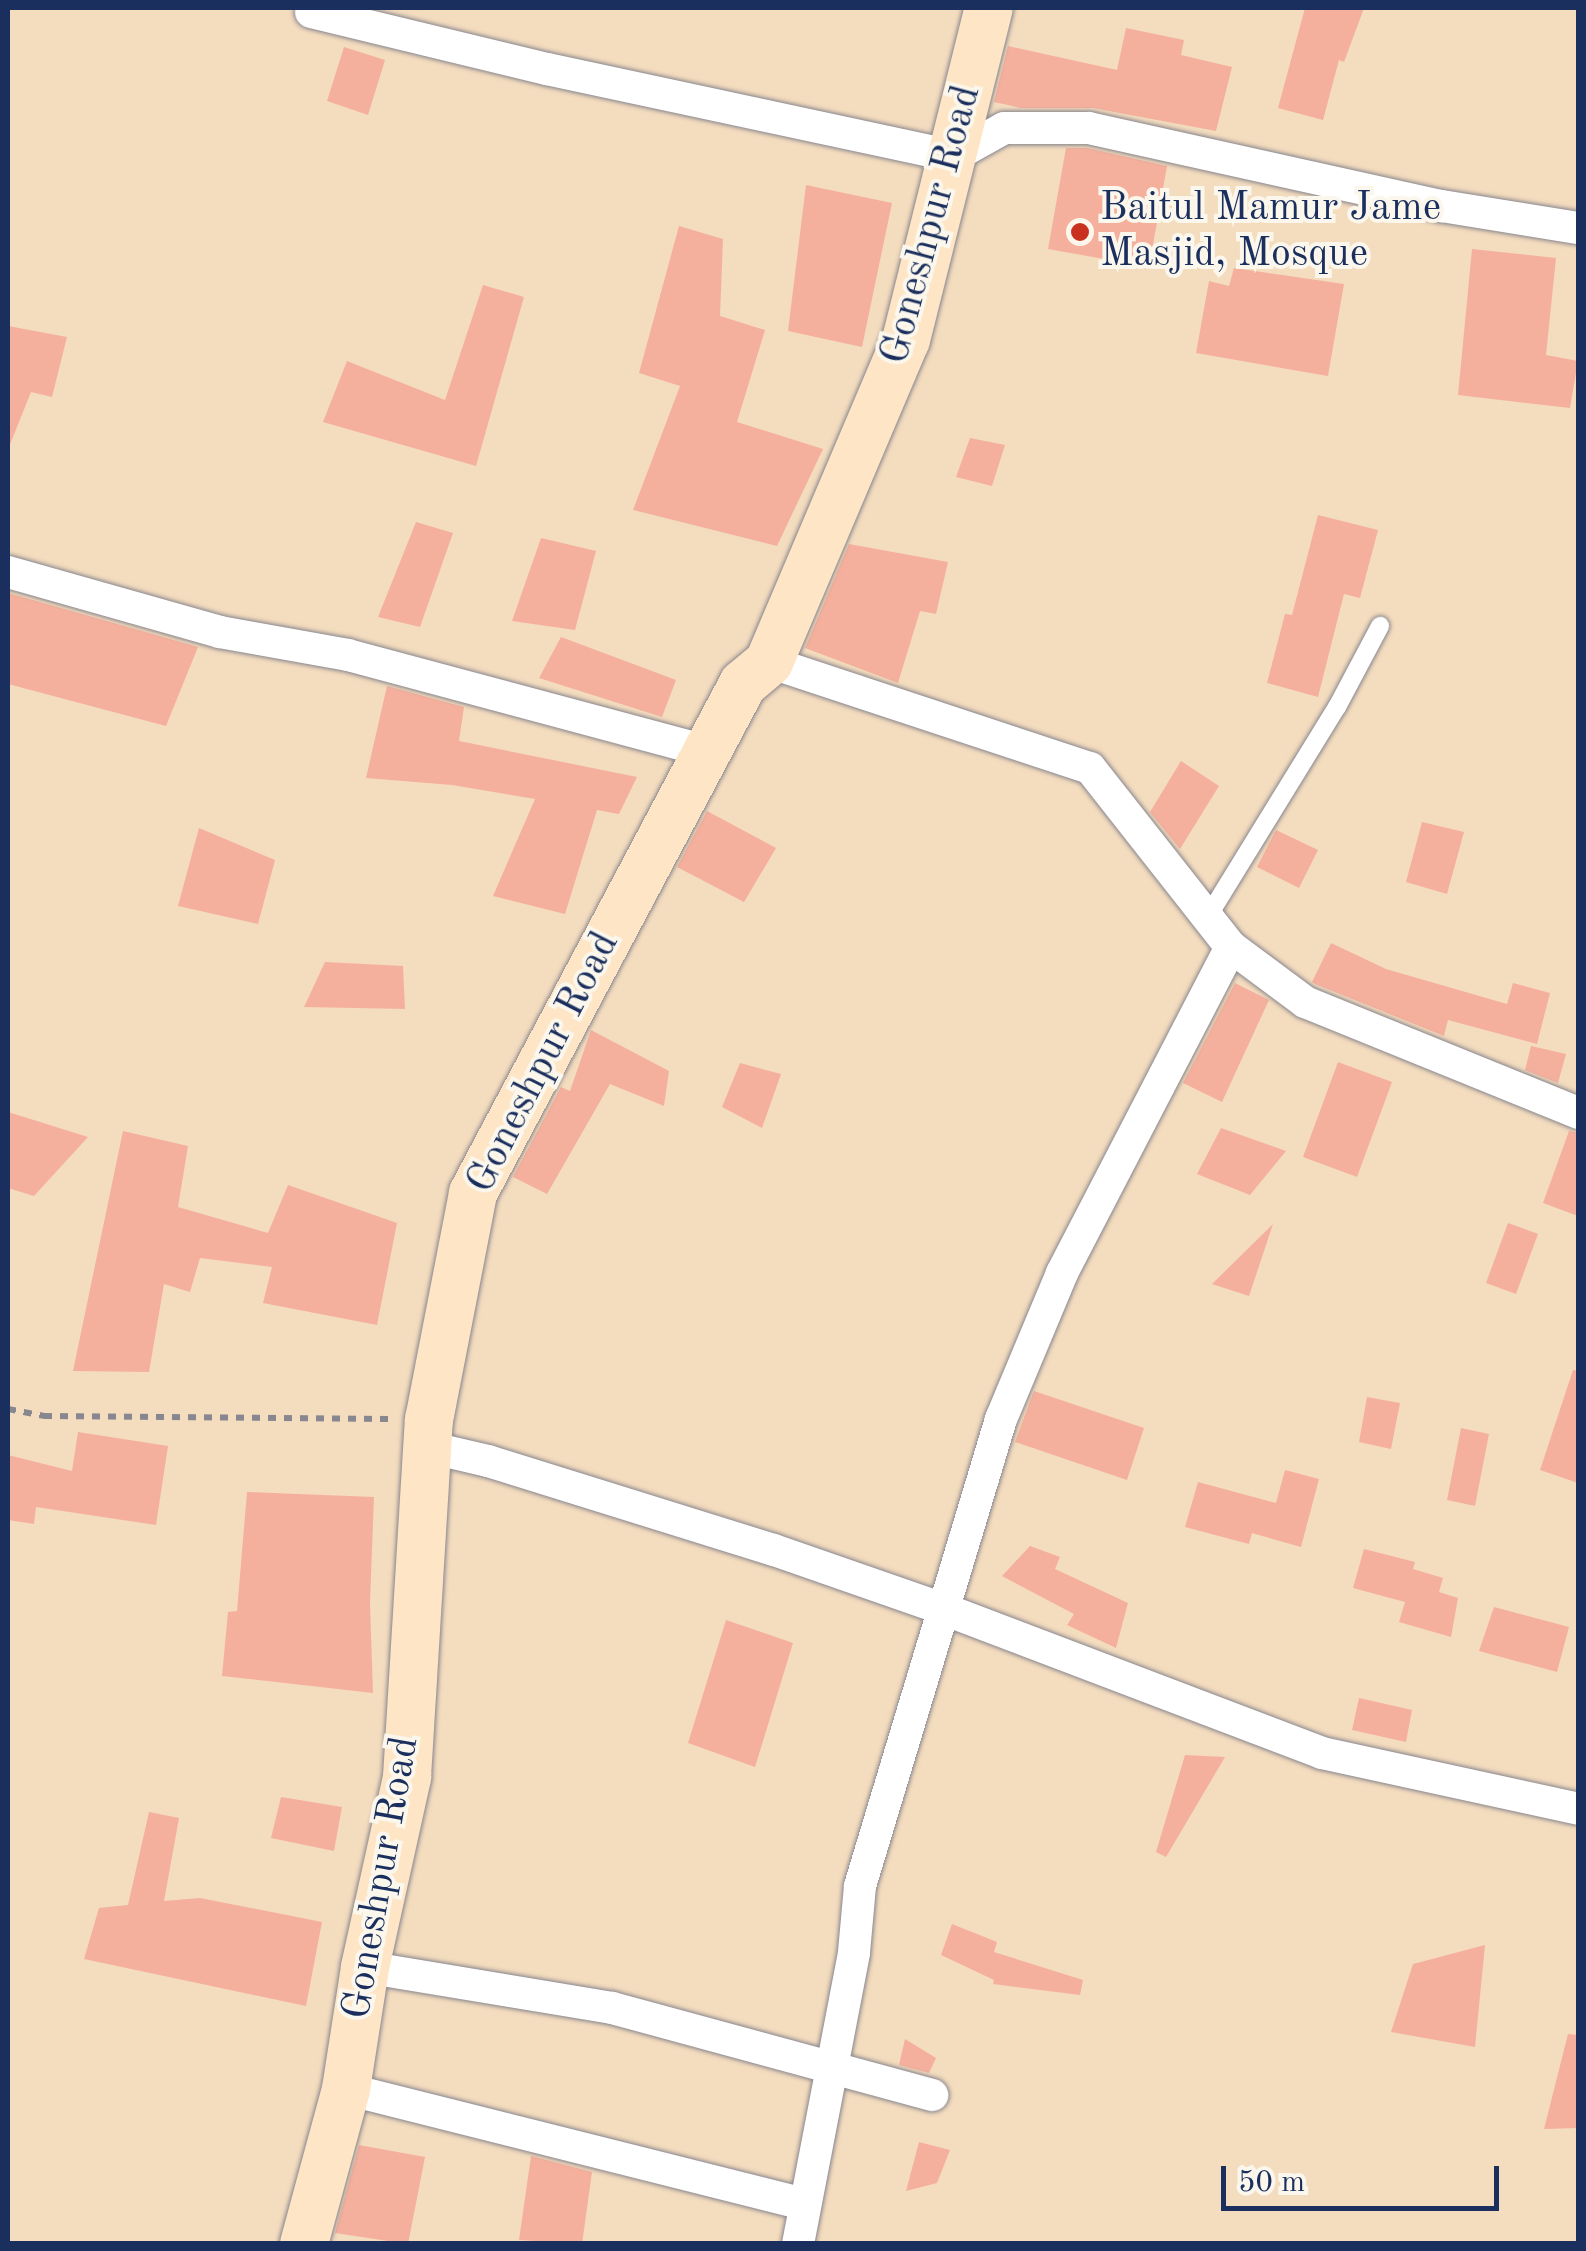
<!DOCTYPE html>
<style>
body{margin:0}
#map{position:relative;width:1586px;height:2251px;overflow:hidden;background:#f4dcbe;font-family:"Old Standard TT",serif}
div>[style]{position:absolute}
.building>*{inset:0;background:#f5b09d}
.path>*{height:6px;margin-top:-3px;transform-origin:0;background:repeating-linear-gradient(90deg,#88868e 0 8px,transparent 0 16px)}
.roads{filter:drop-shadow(0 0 2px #88868e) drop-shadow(0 0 2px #88868e)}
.lane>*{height:18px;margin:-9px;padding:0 9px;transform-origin:9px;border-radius:9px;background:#fff}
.street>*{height:32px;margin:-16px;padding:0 16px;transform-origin:16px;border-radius:16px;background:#fff}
.secondary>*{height:48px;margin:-24px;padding:0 24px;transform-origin:24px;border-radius:24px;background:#fde5c5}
.dots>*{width:28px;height:28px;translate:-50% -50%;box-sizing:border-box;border:5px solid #fbf7ec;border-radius:50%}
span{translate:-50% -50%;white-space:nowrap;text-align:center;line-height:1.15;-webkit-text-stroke:8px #fbf7ec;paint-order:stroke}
.poi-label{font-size:40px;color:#1b2f5e}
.left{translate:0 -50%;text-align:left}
.street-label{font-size:40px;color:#1b2f5e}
.frame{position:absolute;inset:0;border:10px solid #1b2f5e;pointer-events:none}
.scale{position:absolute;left:1221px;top:2166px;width:278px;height:45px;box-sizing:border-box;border:5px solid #1b2f5e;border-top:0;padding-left:12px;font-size:30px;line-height:35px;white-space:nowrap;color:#1b2f5e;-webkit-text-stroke:8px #fbf7ec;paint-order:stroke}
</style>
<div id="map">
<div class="building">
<div style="clip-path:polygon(1305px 8px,1364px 8px,1344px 62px,1339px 60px,1323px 120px,1278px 108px)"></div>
<div style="clip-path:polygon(1126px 28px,1184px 40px,1181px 55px,1232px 67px,1216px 131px,1093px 108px,1021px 108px,994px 102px,1008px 46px,1117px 70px)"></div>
<div style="clip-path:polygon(344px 47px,385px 60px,368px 115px,327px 101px)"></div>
<div style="clip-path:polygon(1066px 148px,1087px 148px,1167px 166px,1149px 267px,1048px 249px)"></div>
<div style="clip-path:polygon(806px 185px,892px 203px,862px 347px,788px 331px)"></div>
<div style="clip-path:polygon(679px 226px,723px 239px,720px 316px,765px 330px,737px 422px,823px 449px,777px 546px,633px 510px,680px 386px,639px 373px)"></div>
<div style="clip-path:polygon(1472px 249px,1556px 258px,1546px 355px,1578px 361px,1570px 408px,1458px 395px)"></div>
<div style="clip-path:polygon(1234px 268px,1344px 284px,1328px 376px,1196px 353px,1209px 281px,1229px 286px)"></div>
<div style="clip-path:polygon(483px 285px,524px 297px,476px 466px,323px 422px,347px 361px,445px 400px)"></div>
<div style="clip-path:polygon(8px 326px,67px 337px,52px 397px,31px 392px,9px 447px)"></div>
<div style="clip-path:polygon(970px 438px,1005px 445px,992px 486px,956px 477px)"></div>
<div style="clip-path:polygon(1318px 515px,1378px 530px,1360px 598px,1344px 594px,1318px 697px,1267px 683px,1285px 614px,1292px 615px)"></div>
<div style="clip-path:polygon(416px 522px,453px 533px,420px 627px,378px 617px)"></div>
<div style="clip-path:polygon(541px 538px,596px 551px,575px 630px,512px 621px)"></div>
<div style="clip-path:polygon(849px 544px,948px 562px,936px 614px,920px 611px,898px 683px,805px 648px)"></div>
<div style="clip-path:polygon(8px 593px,198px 647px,166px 726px,8px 684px)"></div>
<div style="clip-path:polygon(561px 637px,676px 680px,662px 717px,539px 678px)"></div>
<div style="clip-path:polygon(387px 686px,464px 707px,459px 741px,637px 777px,619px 814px,597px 810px,565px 914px,493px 896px,535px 799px,452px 785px,366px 778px)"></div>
<div style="clip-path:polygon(1181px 761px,1219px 786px,1180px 849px,1150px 812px)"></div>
<div style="clip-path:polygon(707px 811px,776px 848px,744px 902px,677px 867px)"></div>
<div style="clip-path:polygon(1422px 822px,1464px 832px,1447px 894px,1406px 882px)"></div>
<div style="clip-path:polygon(199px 828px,275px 860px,258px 924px,178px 906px)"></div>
<div style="clip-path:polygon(1276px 830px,1318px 850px,1299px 888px,1257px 867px)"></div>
<div style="clip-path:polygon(1331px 943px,1386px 969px,1507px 1004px,1513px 983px,1550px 993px,1537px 1044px,1448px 1020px,1444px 1036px,1315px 984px,1312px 982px)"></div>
<div style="clip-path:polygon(325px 962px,403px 966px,405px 1009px,304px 1007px)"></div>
<div style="clip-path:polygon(1235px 983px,1269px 1000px,1222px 1102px,1183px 1083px)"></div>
<div style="clip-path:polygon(591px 1030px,669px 1071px,664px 1106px,610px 1084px,547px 1194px,513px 1177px,561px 1087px,570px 1091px)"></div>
<div style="clip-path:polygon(1531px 1046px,1566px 1054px,1558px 1083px,1525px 1070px)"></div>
<div style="clip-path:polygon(1338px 1062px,1392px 1082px,1357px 1177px,1303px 1157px)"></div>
<div style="clip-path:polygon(740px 1063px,781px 1074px,762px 1128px,722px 1107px)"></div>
<div style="clip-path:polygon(8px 1112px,88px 1137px,34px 1196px,8px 1188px)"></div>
<div style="clip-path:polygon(1221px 1128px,1286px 1151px,1250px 1195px,1197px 1174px)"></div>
<div style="clip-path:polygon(123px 1131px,188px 1146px,178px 1207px,268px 1233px,288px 1185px,397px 1223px,377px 1325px,263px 1303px,272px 1267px,200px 1258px,190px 1292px,164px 1284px,149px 1372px,73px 1371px)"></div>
<div style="clip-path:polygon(1569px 1131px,1578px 1133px,1578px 1216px,1543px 1203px)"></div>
<div style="clip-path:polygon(1508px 1223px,1538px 1234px,1516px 1294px,1486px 1283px)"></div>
<div style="clip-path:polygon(1273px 1224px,1249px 1296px,1212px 1284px)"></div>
<div style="clip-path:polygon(1573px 1370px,1578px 1371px,1578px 1483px,1540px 1470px)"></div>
<div style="clip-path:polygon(1034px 1391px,1144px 1428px,1127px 1480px,1015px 1442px)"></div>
<div style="clip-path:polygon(1367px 1397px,1400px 1403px,1391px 1449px,1359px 1442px)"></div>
<div style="clip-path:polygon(1461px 1428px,1489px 1434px,1475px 1506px,1447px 1500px)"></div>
<div style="clip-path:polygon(78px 1432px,168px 1446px,156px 1525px,36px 1507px,34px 1524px,8px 1520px,8px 1455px,72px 1471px)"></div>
<div style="clip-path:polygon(1285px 1470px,1319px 1479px,1301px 1547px,1252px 1533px,1249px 1544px,1185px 1527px,1198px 1482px,1276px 1503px)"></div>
<div style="clip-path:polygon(247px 1492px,374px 1497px,370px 1603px,373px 1693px,222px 1676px,228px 1612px,237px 1611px)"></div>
<div style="clip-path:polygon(1030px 1546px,1060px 1557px,1055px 1569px,1128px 1603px,1116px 1648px,1067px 1625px,1074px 1614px,1002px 1576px)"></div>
<div style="clip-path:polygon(1364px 1549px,1415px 1562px,1413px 1569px,1443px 1578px,1439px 1592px,1458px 1598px,1451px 1637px,1399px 1622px,1405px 1602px,1353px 1588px)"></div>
<div style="clip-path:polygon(1494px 1607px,1569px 1627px,1557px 1672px,1479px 1651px)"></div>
<div style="clip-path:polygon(726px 1620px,793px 1643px,755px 1767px,688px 1743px)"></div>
<div style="clip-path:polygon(1359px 1698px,1412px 1710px,1406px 1742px,1352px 1730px)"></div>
<div style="clip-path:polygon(1185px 1755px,1225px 1757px,1166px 1857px,1156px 1852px)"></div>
<div style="clip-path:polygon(281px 1797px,342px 1807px,334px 1851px,271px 1838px)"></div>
<div style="clip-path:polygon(149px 1812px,179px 1818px,164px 1901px,200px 1898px,322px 1922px,306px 2006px,84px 1959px,99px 1908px,128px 1905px)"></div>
<div style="clip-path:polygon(952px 1924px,997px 1942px,994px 1952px,1083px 1980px,1080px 1995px,993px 1984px,994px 1980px,941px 1955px)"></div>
<div style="clip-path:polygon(1485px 1945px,1475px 2047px,1391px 2032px,1413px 1964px)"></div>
<div style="clip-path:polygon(1568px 2034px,1578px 2035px,1578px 2128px,1544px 2129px)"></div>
<div style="clip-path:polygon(905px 2039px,936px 2058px,929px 2073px,899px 2065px)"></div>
<div style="clip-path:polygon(919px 2142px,950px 2150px,937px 2183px,906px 2191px)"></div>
<div style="clip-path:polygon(359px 2145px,425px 2157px,408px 2244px,335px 2233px)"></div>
<div style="clip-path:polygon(531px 2156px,592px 2172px,582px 2244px,519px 2240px)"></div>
</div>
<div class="path">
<div style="left:8px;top:1409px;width:37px;rotate:11deg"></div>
<div style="left:44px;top:1416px;width:344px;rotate:0.5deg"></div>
</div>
<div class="roads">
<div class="lane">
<div style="left:1207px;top:918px;width:248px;rotate:-58.4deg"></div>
<div style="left:1337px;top:707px;width:92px;rotate:-62deg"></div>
</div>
<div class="street">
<div style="left:311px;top:12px;width:243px;rotate:13.6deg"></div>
<div style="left:547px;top:69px;width:416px;rotate:12.1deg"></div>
<div style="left:954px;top:156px;width:57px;rotate:-29.2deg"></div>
<div style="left:1004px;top:128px;width:85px"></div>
<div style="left:1089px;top:128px;width:362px;rotate:12.5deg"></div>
<div style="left:1442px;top:206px;width:138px;rotate:9.2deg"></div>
<div style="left:8px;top:572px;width:220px;rotate:15.8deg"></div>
<div style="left:220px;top:632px;width:130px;rotate:10.2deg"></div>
<div style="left:348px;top:655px;width:372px;rotate:15deg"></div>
<div style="left:769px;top:662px;width:338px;rotate:18.3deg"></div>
<div style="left:1090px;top:768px;width:228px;rotate:51.8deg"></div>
<div style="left:1231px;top:947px;width:92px;rotate:36.6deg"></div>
<div style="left:1305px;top:1002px;width:295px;rotate:22.1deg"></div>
<div style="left:428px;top:1447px;width:62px;rotate:13.1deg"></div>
<div style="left:488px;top:1461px;width:300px;rotate:17.3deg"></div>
<div style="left:774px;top:1550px;width:182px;rotate:19.2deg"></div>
<div style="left:946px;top:1610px;width:402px;rotate:20.8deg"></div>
<div style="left:1322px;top:1753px;width:262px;rotate:12.3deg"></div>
<div style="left:365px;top:1967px;width:250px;rotate:9.4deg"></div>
<div style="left:612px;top:2008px;width:332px;rotate:15.2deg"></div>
<div style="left:346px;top:2089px;width:472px;rotate:14.1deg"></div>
<div style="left:798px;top:2244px;width:297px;rotate:-79.1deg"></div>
<div style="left:854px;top:1952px;width:66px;rotate:-84.8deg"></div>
<div style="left:860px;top:1886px;width:488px;rotate:-73.2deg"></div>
<div style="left:1001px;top:1419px;width:158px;rotate:-67.3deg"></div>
<div style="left:1062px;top:1273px;width:367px;rotate:-62.6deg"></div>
</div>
<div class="secondary">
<div style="left:304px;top:2244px;width:161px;rotate:-74.8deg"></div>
<div style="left:346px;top:2089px;width:123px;rotate:-81.1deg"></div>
<div style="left:365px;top:1967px;width:195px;rotate:-77.5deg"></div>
<div style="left:407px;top:1777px;width:358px;rotate:-86.5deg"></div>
<div style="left:429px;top:1420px;width:231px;rotate:-79deg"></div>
<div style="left:473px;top:1193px;width:576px;rotate:-62.06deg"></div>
<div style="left:743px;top:684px;width:34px;rotate:-40deg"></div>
<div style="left:769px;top:662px;width:350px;rotate:-67deg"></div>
<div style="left:906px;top:340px;width:342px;rotate:-76deg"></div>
</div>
</div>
<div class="dots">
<div style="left:1080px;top:232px;background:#c8321e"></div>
</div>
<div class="poi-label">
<span class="left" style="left:1100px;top:232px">Baitul Mamur Jame<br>Masjid, Mosque</span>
</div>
<div class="street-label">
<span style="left:932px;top:225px;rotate:-75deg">Goneshpur Road</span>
<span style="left:544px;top:1063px;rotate:-63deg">Goneshpur Road</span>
<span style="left:382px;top:1878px;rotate:-80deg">Goneshpur Road</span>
</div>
<div class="frame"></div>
<div class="scale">50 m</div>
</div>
